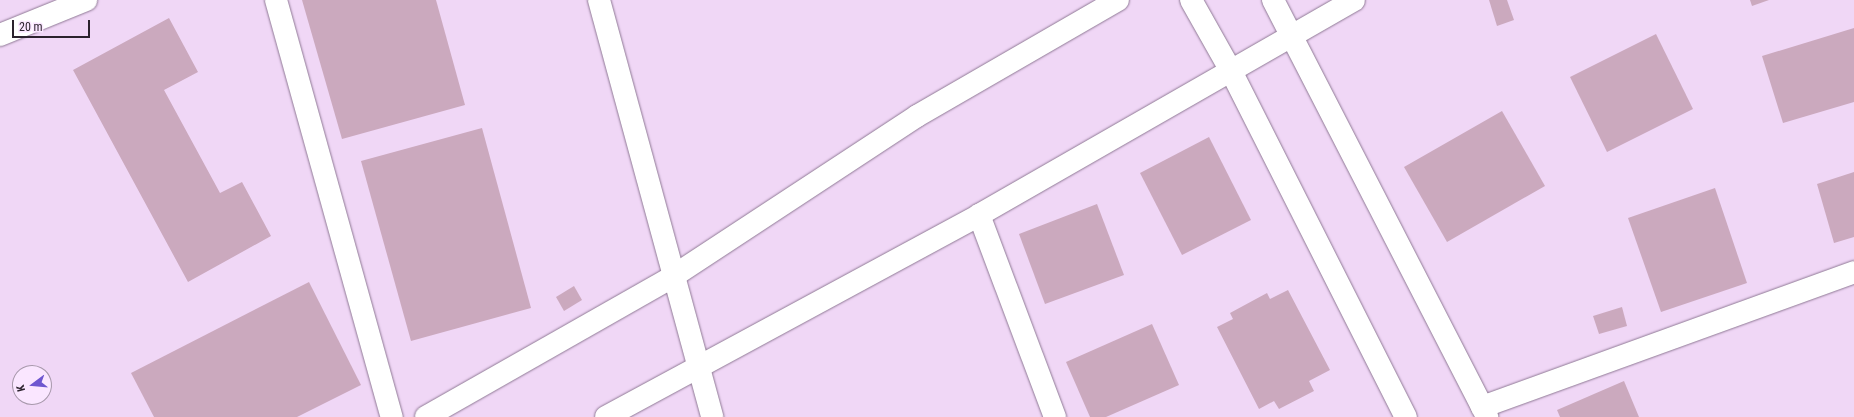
<!DOCTYPE html>
<style>
body{margin:0}
#map{position:relative;width:1854px;height:417px;overflow:hidden;background:#f0d7f6;font-family:"Roboto Condensed",sans-serif}
div>[style]{position:absolute}
.building>*{inset:0;background:#cba9be}
.roads{filter:drop-shadow(0 0 1px #8f7995) drop-shadow(0 0 1px #8f7995)}
.minor>*{height:22px;margin:-11px;padding:0 11px;transform-origin:11px;border-radius:11px;background:#fff}
.tertiary>*{height:22px;margin:-11px;padding:0 11px;transform-origin:11px;border-radius:11px;background:#fff}
span{translate:-50% -50%;white-space:nowrap;text-align:center;line-height:1.15;-webkit-text-stroke:3.5px #fae6ff;paint-order:stroke}
.north{position:absolute;left:12px;top:365px;width:40px;height:40px;box-sizing:border-box;background:#fae6ff;border:1px solid #a798ab;border-radius:50%;rotate:254deg;font-size:11px;font-weight:700;line-height:16px;text-align:center;color:#2b222d}
.north::after{content:'';display:block;margin:auto;width:14px;height:18px;background:#6e56d0;clip-path:polygon(50% 0,100% 100%,50% 72%,0 100%)}
.scale{position:absolute;left:12px;top:20px;width:78px;height:18px;box-sizing:border-box;border:2px solid #2b222d;border-top:0;padding-left:5px;font-size:12px;line-height:14px;white-space:nowrap;color:#2b222d;-webkit-text-stroke:3px #fae6ff;paint-order:stroke}
</style>
<div id="map">
<div class="building">
<div style="clip-path:polygon(302px 0,436px 0,465px 105px,342px 139px)"></div>
<div style="clip-path:polygon(1489px 0,1507px 0,1514px 20px,1497px 26px)"></div>
<div style="clip-path:polygon(1750px 0,1769px 0,1752px 6px)"></div>
<div style="clip-path:polygon(169px 18px,198px 72px,164px 90px,220px 193px,242px 182px,271px 236px,188px 282px,73px 70px)"></div>
<div style="clip-path:polygon(1854px 28px,1854px 102px,1783px 123px,1762px 56px)"></div>
<div style="clip-path:polygon(1656px 34px,1693px 109px,1607px 152px,1570px 77px)"></div>
<div style="clip-path:polygon(1502px 111px,1545px 186px,1447px 242px,1404px 167px)"></div>
<div style="clip-path:polygon(482px 128px,531px 308px,411px 341px,361px 161px)"></div>
<div style="clip-path:polygon(1209px 137px,1251px 220px,1182px 255px,1140px 173px)"></div>
<div style="clip-path:polygon(1854px 172px,1854px 237px,1834px 243px,1817px 184px)"></div>
<div style="clip-path:polygon(1715px 188px,1747px 283px,1661px 312px,1628px 218px)"></div>
<div style="clip-path:polygon(1097px 204px,1124px 275px,1045px 304px,1019px 234px)"></div>
<div style="clip-path:polygon(309px 282px,361px 385px,297px 417px,154px 417px,131px 373px)"></div>
<div style="clip-path:polygon(574px 286px,582px 300px,564px 311px,556px 297px)"></div>
<div style="clip-path:polygon(1288px 290px,1330px 370px,1309px 381px,1314px 391px,1279px 409px,1274px 401px,1259px 409px,1217px 327px,1233px 319px,1230px 313px,1267px 293px,1270px 299px)"></div>
<div style="clip-path:polygon(1622px 307px,1627px 326px,1599px 334px,1593px 316px)"></div>
<div style="clip-path:polygon(1152px 324px,1179px 385px,1106px 417px,1090px 417px,1066px 362px)"></div>
<div style="clip-path:polygon(1624px 381px,1639px 417px,1560px 417px,1557px 410px)"></div>
</div>
<div class="roads">
<div class="minor">
<div style="left:276px;top:0;width:433px;rotate:74.5deg"></div>
<div style="left:599px;top:0;width:432px;rotate:74.8deg"></div>
<div style="left:0;top:35px;width:93px;rotate:-22.1deg"></div>
<div style="left:979px;top:215px;width:216px;rotate:69.4deg"></div>
<div style="left:1482px;top:407px;width:396px;rotate:-19.9deg"></div>
<div style="left:426px;top:417px;width:283px;rotate:-29.6deg"></div>
<div style="left:672px;top:277px;width:293px;rotate:-33.3deg"></div>
<div style="left:917px;top:116px;width:232px;rotate:-30deg"></div>
<div style="left:606px;top:417px;width:424px;rotate:-28.4deg"></div>
<div style="left:979px;top:215px;width:432px;rotate:-29.8deg"></div>
</div>
<div class="tertiary">
<div style="left:1191px;top:0;width:81px;rotate:60.6deg"></div>
<div style="left:1231px;top:71px;width:388px;rotate:63.2deg"></div>
<div style="left:1273px;top:0;width:469px;rotate:62.8deg"></div>
</div>
</div>
<div class="north">K</div>
<div class="scale">20 m</div>
</div>
